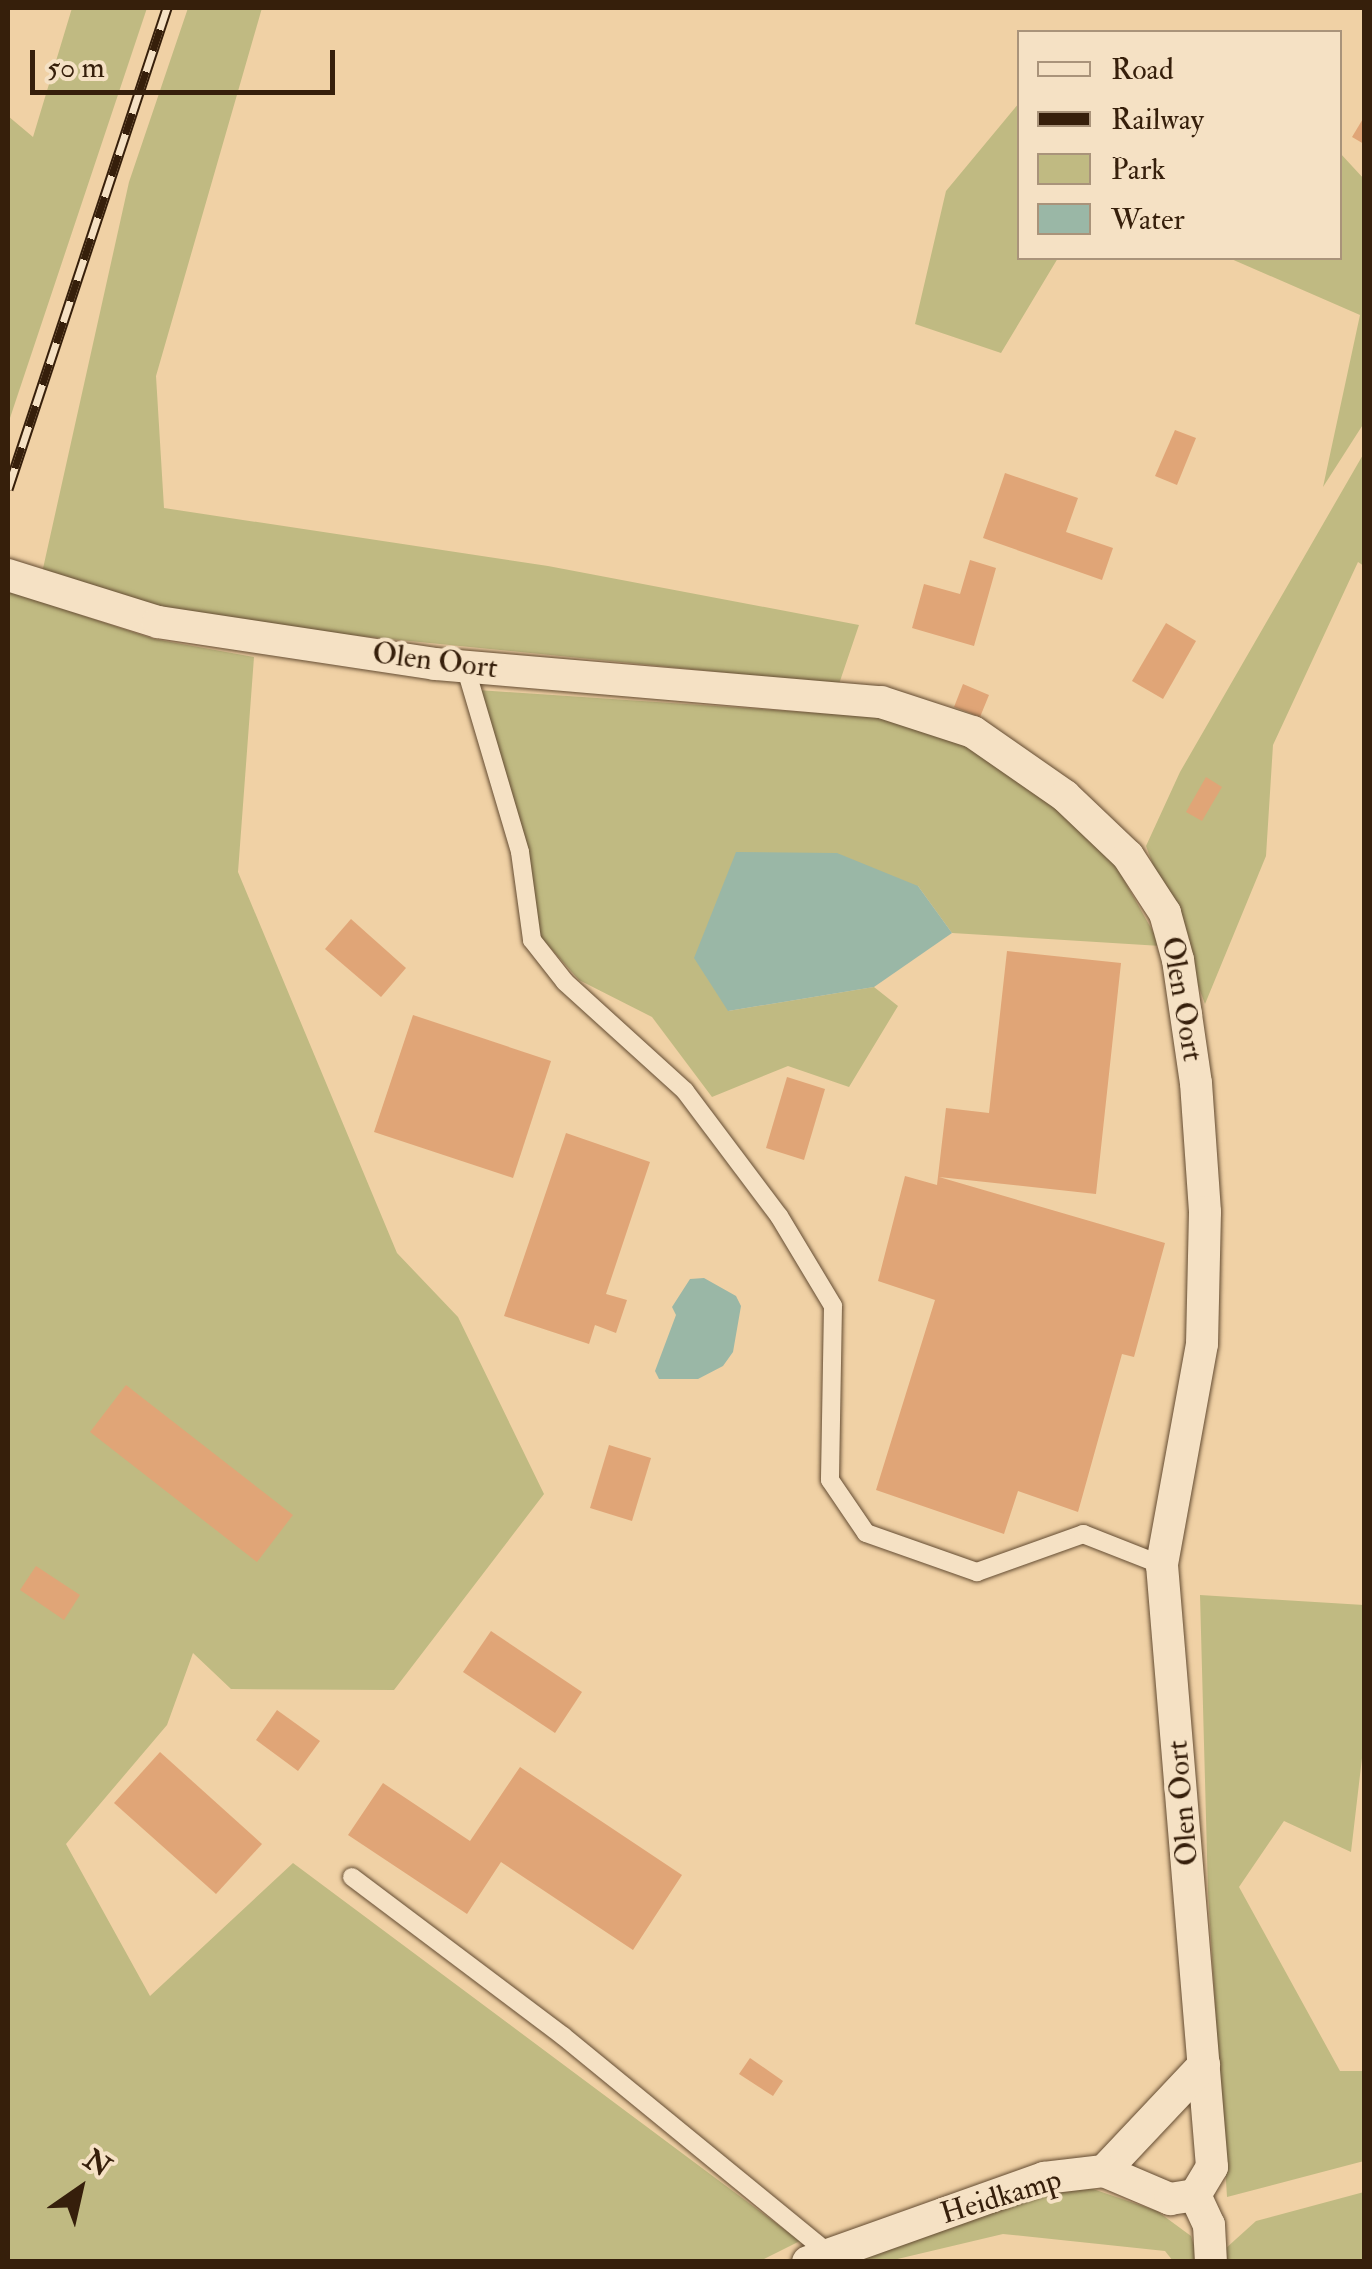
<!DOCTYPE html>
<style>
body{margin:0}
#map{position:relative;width:1372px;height:2269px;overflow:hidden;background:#f0d1a5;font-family:"IM FELL Double Pica",serif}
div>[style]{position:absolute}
.green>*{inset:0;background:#c0ba82}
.water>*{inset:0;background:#9ab7a6}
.building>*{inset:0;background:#e0a577}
.roads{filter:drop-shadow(0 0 2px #644c32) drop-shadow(0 0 2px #644c32)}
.service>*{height:18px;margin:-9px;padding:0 9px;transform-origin:9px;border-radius:9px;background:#f5e1c4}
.minor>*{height:32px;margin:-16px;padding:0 16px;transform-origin:16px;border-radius:16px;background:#f5e1c4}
.rail>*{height:11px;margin-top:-5.5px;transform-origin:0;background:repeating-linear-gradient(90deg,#f5e1c4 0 22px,#361f0b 0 44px);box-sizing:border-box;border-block:2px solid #361f0b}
span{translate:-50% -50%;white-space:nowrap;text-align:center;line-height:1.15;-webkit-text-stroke:8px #f5e1c4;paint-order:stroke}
.street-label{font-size:30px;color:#361f0b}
.frame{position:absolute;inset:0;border:10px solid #361f0b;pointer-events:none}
.legend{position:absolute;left:1017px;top:30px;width:325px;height:230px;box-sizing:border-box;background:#f5e1c4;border:2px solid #a9937a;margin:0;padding:12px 18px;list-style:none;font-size:30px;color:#361f0b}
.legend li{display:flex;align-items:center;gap:20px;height:50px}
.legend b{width:50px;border:2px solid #a9937a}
.north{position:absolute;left:30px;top:2139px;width:100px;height:100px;-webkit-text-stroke:8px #f5e1c4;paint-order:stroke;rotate:34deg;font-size:28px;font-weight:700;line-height:40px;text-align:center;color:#361f0b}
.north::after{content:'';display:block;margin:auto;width:35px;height:45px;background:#361f0b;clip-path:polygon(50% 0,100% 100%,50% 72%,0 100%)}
.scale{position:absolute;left:30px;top:50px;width:305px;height:45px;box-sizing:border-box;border:5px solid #361f0b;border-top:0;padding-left:12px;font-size:30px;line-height:35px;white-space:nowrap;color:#361f0b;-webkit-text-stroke:8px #f5e1c4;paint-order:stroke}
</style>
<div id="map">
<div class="green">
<div style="clip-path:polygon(72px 8px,147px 8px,8px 424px,8px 116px,33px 137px)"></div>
<div style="clip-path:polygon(188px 8px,262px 8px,156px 376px,164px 508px,548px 566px,859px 625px,839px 684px,160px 616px,42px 573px,129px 182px)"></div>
<div style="clip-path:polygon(1019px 103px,1019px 258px,1058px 258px,1001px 353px,915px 324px,946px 191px)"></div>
<div style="clip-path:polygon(1340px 153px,1364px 179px,1364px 423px,1323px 487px,1360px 315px,1229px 258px,1340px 258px)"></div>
<div style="clip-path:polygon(1364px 453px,1364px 566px,1358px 562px,1273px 745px,1266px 856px,1205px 1004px,1146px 846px,1180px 772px)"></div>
<div style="clip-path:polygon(8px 591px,154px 639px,254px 657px,238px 872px,397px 1253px,458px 1317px,544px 1494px,394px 1690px,231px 1689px,193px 1653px,167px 1725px,66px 1844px,150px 1996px,293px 1863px,800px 2241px,758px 2262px,8px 2262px)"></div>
<div style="clip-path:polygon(478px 690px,878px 717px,967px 746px,1015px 770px,1110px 855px,1161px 946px,952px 933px,918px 886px,728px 1011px,874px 987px,898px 1006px,849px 1087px,788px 1066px,712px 1097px,652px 1017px,579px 980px,538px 934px)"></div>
<div style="clip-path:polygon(1200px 1595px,1364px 1605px,1364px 1741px,1351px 1852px,1284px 1821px,1239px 1887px,1340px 2071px,1364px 2071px,1364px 2161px,1227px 2197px,1208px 1892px)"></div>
<div style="clip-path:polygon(1093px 2189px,1157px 2211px,1191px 2236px,1199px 2261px,1173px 2261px,1165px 2251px,1003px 2234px,889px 2261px,830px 2262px,1054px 2191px)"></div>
<div style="clip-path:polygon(1364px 2192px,1364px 2261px,1225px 2261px,1225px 2249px,1256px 2221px)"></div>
</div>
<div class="water">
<div style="clip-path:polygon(736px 852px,837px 853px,918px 886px,952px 933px,874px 987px,728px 1011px,694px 958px)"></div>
<div style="clip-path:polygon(704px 1278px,736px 1296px,741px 1306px,733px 1352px,723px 1366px,698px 1379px,659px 1379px,655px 1371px,676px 1315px,672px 1307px,690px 1279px)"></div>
</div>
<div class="building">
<div style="clip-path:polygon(1364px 117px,1364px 144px,1352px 137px)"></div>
<div style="clip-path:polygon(1175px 430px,1196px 438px,1177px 485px,1155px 476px)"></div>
<div style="clip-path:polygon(1005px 473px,1078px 498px,1066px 532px,1113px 548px,1102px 580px,983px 538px)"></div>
<div style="clip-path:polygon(970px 560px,996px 568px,974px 646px,912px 628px,924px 584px,960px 594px)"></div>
<div style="clip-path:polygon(1166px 623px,1196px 641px,1163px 699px,1132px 681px)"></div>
<div style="clip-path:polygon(963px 684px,989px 695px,980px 717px,954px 707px)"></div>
<div style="clip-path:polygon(1206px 777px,1222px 787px,1202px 821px,1186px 812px)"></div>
<div style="clip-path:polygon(351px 919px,406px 968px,381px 997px,325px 949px)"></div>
<div style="clip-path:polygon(1007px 951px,1121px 963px,1096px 1194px,939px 1177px,1165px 1243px,1134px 1357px,1122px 1354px,1078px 1512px,1018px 1491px,1004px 1534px,876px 1490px,935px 1300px,878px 1281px,905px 1176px,937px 1185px,946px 1108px,989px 1113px)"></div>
<div style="clip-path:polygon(413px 1015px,551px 1061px,513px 1178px,374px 1132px)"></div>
<div style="clip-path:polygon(787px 1077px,825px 1089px,804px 1160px,766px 1148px)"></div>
<div style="clip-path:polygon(566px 1133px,650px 1162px,606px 1294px,627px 1300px,616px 1333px,595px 1325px,589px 1344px,504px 1316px)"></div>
<div style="clip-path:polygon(126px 1385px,293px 1515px,257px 1562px,90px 1432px)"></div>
<div style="clip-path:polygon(609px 1445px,651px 1458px,632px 1521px,590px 1508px)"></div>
<div style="clip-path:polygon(36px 1566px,80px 1595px,64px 1620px,20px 1590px)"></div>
<div style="clip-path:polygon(491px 1631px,582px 1692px,555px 1733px,463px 1672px)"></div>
<div style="clip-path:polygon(277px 1710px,320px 1741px,298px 1771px,256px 1740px)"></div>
<div style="clip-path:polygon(160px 1752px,262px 1844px,216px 1894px,114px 1803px)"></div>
<div style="clip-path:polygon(520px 1767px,682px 1875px,633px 1950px,501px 1862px,467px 1914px,348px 1835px,383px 1783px,470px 1841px)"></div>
<div style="clip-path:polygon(750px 2058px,783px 2081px,773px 2096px,739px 2074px)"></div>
</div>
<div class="roads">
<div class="service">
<div style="left:465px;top:666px;width:194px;rotate:73.5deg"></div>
<div style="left:520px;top:852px;width:89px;rotate:82.2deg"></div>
<div style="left:532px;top:940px;width:53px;rotate:51.8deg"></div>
<div style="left:565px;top:982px;width:162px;rotate:42.2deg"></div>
<div style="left:685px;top:1091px;width:156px;rotate:53.1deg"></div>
<div style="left:779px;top:1216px;width:105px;rotate:59deg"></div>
<div style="left:833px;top:1306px;width:174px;rotate:91deg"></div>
<div style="left:830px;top:1480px;width:64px;rotate:55.8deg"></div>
<div style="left:866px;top:1533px;width:118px;rotate:19.4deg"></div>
<div style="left:977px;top:1572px;width:113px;rotate:-19.7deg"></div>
<div style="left:1083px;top:1534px;width:85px;rotate:21.4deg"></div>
<div style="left:352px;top:1877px;width:264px;rotate:37deg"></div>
<div style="left:563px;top:2036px;width:344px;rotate:39.3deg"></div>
</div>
<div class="minor">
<div style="left:8px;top:575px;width:157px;rotate:17.4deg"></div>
<div style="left:158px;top:622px;width:280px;rotate:8.6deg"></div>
<div style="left:435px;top:664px;width:448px;rotate:4.9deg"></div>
<div style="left:881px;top:702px;width:97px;rotate:18.1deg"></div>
<div style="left:973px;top:732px;width:112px;rotate:34.8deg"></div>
<div style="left:1065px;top:796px;width:87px;rotate:43.6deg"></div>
<div style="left:1128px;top:856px;width:68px;rotate:57deg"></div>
<div style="left:1165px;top:913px;width:49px;rotate:74.5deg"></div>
<div style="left:1178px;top:960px;width:124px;rotate:81.7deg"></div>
<div style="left:1196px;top:1083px;width:129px;rotate:86deg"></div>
<div style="left:1205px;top:1212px;width:132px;rotate:91.3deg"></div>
<div style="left:1202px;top:1344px;width:225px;rotate:100.3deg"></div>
<div style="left:1162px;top:1565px;width:604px;rotate:85.25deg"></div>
<div style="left:1212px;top:2167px;width:33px;rotate:121deg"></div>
<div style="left:1104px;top:2171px;width:146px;rotate:-46.7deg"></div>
<div style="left:1195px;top:2195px;width:33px;rotate:65deg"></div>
<div style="left:1209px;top:2225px;width:37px;rotate:87deg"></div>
<div style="left:808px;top:2262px;width:251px;rotate:-19.6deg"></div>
<div style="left:1044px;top:2178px;width:60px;rotate:-6.7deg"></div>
<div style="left:1104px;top:2171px;width:72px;rotate:23deg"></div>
<div style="left:1170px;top:2199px;width:25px;rotate:-9deg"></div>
</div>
</div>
<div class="rail">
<div style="left:8px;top:489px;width:507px;rotate:-71.71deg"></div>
</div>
<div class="street-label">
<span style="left:435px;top:661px;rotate:7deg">Olen Oort</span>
<span style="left:1182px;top:999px;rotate:80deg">Olen Oort</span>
<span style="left:1183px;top:1803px;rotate:-95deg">Olen Oort</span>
<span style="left:1001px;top:2197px;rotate:-17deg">Heidkamp</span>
</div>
<div class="frame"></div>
<ul class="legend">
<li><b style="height:12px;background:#f5e1c4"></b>Road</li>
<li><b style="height:12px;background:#361f0b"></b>Railway</li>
<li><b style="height:28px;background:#c0ba82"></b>Park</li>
<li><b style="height:28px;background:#9ab7a6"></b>Water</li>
</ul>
<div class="north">N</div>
<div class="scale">50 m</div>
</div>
